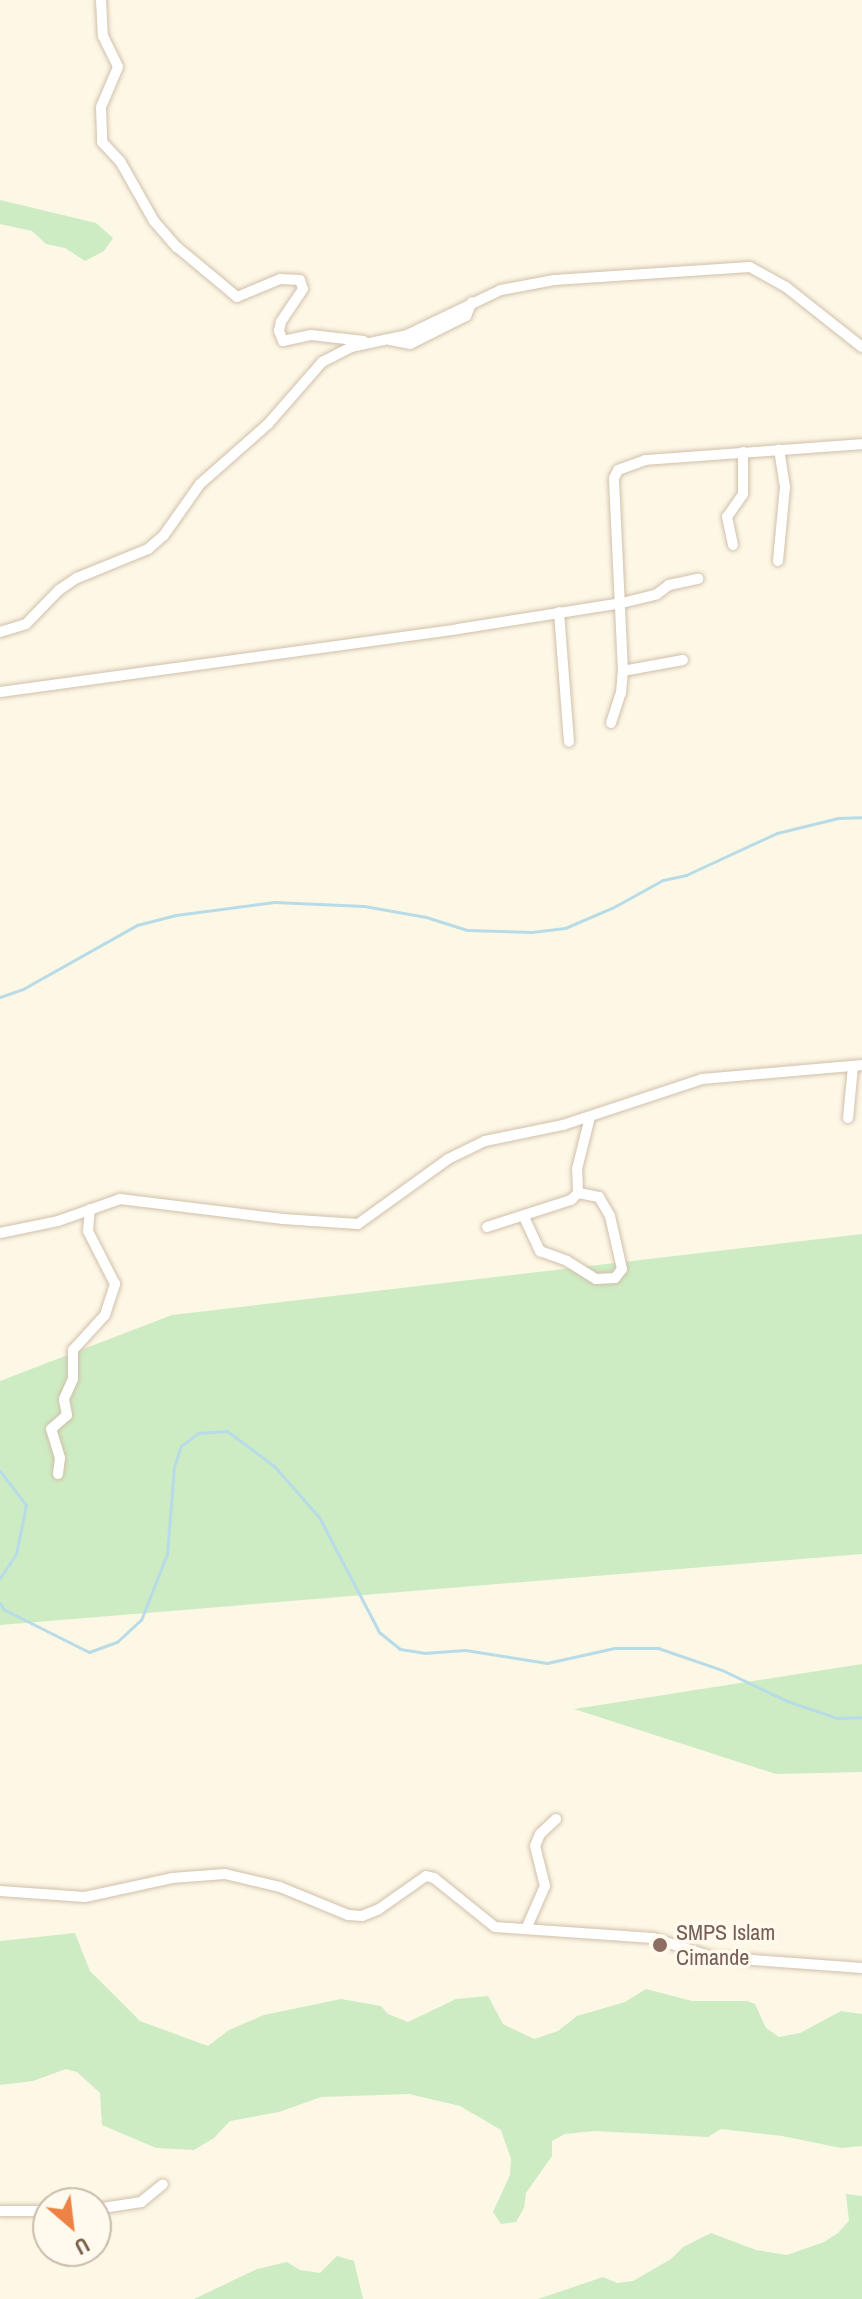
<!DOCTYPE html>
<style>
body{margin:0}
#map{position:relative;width:862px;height:2299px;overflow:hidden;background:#fdf7e5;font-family:"Archivo Narrow",sans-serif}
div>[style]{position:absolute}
.green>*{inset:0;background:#ceecc3}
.stream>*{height:3px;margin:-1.5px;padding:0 1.5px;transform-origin:1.5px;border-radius:1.5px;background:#b8dbe8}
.roads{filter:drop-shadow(0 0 2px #d0c0ab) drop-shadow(0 0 2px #d0c0ab)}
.minor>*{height:10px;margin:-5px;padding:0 5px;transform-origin:5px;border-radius:5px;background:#fff}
.dots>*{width:22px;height:22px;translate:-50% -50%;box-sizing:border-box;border:4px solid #fffaed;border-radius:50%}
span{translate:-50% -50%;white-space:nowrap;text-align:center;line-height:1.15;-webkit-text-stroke:7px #fffaed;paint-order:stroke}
.education-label{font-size:22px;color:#785e54}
.left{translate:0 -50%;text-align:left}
.north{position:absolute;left:32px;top:2187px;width:80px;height:80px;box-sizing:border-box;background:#fffaed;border:2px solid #c9bcab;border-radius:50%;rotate:152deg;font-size:22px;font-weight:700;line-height:32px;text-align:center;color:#786049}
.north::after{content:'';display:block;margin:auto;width:28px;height:36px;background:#ed8245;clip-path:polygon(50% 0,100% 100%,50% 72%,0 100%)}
</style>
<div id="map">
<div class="green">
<div style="clip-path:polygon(0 200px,96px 223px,113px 238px,104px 251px,85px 261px,65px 248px,46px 244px,32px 231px,0 224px)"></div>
<div style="clip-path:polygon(862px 1234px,862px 1554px,0 1625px,0 1381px,172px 1315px)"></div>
<div style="clip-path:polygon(862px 1664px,862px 1772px,776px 1774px,574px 1709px)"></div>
<div style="clip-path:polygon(75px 1933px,90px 1971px,140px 2021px,208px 2046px,229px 2030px,264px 2015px,341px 1999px,381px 2006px,388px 2014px,408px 2022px,456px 1999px,488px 1996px,503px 2024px,534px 2039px,558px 2031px,577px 2016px,625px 2002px,646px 1989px,692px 2001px,747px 2001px,755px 2004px,766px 2028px,779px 2037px,800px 2033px,841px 2011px,862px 2014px,862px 2146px,841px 2148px,782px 2136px,721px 2129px,708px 2137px,595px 2131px,565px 2134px,552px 2141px,552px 2156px,526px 2193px,524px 2208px,516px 2222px,501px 2224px,493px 2212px,510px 2175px,511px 2159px,501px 2130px,460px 2106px,409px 2094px,321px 2097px,279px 2112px,230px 2121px,214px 2138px,194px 2150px,156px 2148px,102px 2125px,100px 2093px,77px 2072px,66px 2069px,33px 2081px,0 2085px,0 1941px)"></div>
<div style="clip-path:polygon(846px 2194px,862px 2196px,862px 2299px,538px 2299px,603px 2277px,617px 2283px,633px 2281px,671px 2259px,683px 2247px,711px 2233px,756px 2250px,787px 2255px,824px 2242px,838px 2233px,849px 2221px)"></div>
<div style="clip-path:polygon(337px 2256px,354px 2261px,363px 2299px,194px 2299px,257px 2269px,287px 2262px,300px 2270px,320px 2273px)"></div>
</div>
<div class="stream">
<div style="left:0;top:997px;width:24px;rotate:-19deg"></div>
<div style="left:23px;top:989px;width:131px;rotate:-29.3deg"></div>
<div style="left:137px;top:925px;width:40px;rotate:-14.4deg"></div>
<div style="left:176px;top:915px;width:99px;rotate:-7.6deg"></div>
<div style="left:274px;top:902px;width:90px;rotate:2.5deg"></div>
<div style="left:364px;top:906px;width:63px;rotate:10.1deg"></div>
<div style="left:426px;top:917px;width:43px;rotate:17.6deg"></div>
<div style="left:467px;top:930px;width:65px;rotate:1.8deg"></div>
<div style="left:532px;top:932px;width:33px;rotate:-7deg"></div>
<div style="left:565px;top:928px;width:51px;rotate:-23.1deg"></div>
<div style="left:612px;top:908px;width:58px;rotate:-28.8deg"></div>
<div style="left:663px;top:880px;width:24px;rotate:-12deg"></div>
<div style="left:686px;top:875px;width:100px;rotate:-24.8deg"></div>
<div style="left:777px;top:833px;width:63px;rotate:-13.8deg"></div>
<div style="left:838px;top:818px;width:24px;rotate:-2deg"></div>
<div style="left:0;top:1471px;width:43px;rotate:52.6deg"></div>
<div style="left:26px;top:1505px;width:50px;rotate:101.5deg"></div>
<div style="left:16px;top:1554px;width:29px;rotate:124deg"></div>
<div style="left:0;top:1603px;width:7px;rotate:63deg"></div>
<div style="left:3px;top:1609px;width:96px;rotate:26.6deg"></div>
<div style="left:89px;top:1652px;width:30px;rotate:-20deg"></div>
<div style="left:117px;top:1642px;width:33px;rotate:-43deg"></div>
<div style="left:141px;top:1620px;width:71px;rotate:-68.5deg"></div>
<div style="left:167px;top:1554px;width:87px;rotate:-85.4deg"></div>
<div style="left:174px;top:1467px;width:22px;rotate:-72deg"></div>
<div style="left:181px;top:1446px;width:21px;rotate:-37deg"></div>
<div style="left:198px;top:1433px;width:29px;rotate:-4deg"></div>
<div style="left:227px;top:1431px;width:59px;rotate:36.7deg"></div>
<div style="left:274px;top:1466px;width:68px;rotate:48.6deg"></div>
<div style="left:319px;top:1517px;width:130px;rotate:62.4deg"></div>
<div style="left:379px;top:1632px;width:27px;rotate:39deg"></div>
<div style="left:400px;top:1649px;width:24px;rotate:9deg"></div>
<div style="left:424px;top:1653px;width:41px;rotate:-4.2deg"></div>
<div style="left:465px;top:1650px;width:83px;rotate:9deg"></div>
<div style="left:547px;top:1663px;width:69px;rotate:-12.6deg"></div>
<div style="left:614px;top:1648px;width:44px"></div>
<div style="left:658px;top:1648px;width:68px;rotate:19deg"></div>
<div style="left:722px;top:1670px;width:72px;rotate:25.5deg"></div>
<div style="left:787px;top:1701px;width:53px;rotate:18.8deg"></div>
<div style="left:837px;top:1718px;width:25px;rotate:-2deg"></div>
</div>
<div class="roads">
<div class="minor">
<div style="left:101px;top:0;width:36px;rotate:87deg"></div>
<div style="left:103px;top:36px;width:34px;rotate:64deg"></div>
<div style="left:118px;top:67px;width:43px;rotate:113deg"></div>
<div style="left:101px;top:107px;width:35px;rotate:88deg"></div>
<div style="left:102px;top:142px;width:26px;rotate:47deg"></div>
<div style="left:120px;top:161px;width:69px;rotate:60.5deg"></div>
<div style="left:154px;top:221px;width:35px;rotate:49deg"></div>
<div style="left:177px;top:247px;width:78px;rotate:39.8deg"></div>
<div style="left:237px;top:297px;width:47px;rotate:-22.7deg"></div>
<div style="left:280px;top:279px;width:20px;rotate:3deg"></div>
<div style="left:300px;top:280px;width:9px;rotate:72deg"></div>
<div style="left:303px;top:289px;width:40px;rotate:124deg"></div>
<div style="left:281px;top:322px;width:9px;rotate:103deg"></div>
<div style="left:279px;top:331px;width:11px;rotate:68deg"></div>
<div style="left:283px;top:341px;width:29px;rotate:-12deg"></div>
<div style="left:311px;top:335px;width:53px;rotate:6.5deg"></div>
<div style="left:390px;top:340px;width:20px;rotate:11deg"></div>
<div style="left:410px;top:344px;width:63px;rotate:-26.6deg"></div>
<div style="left:466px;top:316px;width:15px;rotate:-67deg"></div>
<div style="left:733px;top:545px;width:29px;rotate:-102deg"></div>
<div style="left:727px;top:517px;width:28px;rotate:-55deg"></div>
<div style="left:743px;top:494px;width:42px;rotate:-90deg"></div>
<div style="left:778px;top:561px;width:74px;rotate:-84.6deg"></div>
<div style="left:785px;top:487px;width:38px;rotate:-99deg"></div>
<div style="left:559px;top:612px;width:130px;rotate:85.6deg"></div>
<div style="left:0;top:632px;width:27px;rotate:-17deg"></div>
<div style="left:26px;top:624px;width:47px;rotate:-45.9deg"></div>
<div style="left:59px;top:590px;width:22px;rotate:-34deg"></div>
<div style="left:77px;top:578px;width:77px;rotate:-22.2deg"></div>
<div style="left:148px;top:549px;width:21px;rotate:-41deg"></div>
<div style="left:164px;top:535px;width:62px;rotate:-54.8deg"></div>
<div style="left:200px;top:484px;width:91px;rotate:-41.4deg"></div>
<div style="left:268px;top:424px;width:82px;rotate:-48.9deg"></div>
<div style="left:322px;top:362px;width:33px;rotate:-27deg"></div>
<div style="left:351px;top:347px;width:57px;rotate:-12.1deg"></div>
<div style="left:407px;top:335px;width:104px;rotate:-25.6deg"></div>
<div style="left:501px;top:290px;width:54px;rotate:-10.7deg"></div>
<div style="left:554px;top:280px;width:196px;rotate:-3.8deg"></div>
<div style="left:750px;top:267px;width:41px;rotate:29.1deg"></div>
<div style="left:786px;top:287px;width:97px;rotate:38.3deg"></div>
<div style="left:623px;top:671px;width:61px;rotate:-10.4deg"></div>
<div style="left:0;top:692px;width:462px;rotate:-7.8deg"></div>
<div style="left:458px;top:629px;width:166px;rotate:-9deg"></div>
<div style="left:622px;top:603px;width:36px;rotate:-14deg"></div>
<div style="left:657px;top:594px;width:15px;rotate:-37deg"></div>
<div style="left:669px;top:585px;width:30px;rotate:-12deg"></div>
<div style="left:611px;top:723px;width:32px;rotate:-72deg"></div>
<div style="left:621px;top:693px;width:22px;rotate:-85deg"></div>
<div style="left:623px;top:671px;width:193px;rotate:-92.7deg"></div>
<div style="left:614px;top:478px;width:9px;rotate:-63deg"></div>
<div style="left:618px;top:470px;width:29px;rotate:-20deg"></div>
<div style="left:645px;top:460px;width:218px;rotate:-4.2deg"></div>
<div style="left:848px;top:1118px;width:51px;rotate:-84.4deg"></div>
<div style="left:524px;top:1217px;width:38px;rotate:65deg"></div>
<div style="left:540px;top:1251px;width:29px;rotate:20deg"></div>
<div style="left:567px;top:1261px;width:34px;rotate:32deg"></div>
<div style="left:596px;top:1279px;width:19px;rotate:-3deg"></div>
<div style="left:615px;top:1278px;width:11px;rotate:-52deg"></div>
<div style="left:622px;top:1269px;width:54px;rotate:-102.8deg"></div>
<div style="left:610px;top:1216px;width:22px;rotate:-120deg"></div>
<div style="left:599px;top:1197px;width:21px;rotate:-169deg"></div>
<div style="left:487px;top:1227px;width:88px;rotate:-17.8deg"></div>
<div style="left:571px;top:1200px;width:10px;rotate:-45deg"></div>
<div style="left:578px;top:1193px;width:24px;rotate:-92deg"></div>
<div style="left:577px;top:1169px;width:54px;rotate:-76deg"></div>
<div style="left:0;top:1233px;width:59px;rotate:-11.7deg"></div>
<div style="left:58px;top:1221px;width:66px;rotate:-19.5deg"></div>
<div style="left:120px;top:1199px;width:164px;rotate:7deg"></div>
<div style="left:283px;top:1219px;width:75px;rotate:3.8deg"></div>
<div style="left:358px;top:1224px;width:111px;rotate:-35.8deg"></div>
<div style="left:448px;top:1159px;width:41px;rotate:-25.9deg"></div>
<div style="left:485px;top:1141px;width:80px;rotate:-11.6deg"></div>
<div style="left:563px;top:1125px;width:146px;rotate:-18.3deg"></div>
<div style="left:702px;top:1079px;width:161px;rotate:-5deg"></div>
<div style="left:58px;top:1474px;width:16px;rotate:-83deg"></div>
<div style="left:60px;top:1458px;width:30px;rotate:-107deg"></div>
<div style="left:51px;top:1429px;width:21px;rotate:-41deg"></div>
<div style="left:67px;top:1415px;width:16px;rotate:-101deg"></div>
<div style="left:64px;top:1399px;width:22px;rotate:-66deg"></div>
<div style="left:73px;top:1379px;width:29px;rotate:-90deg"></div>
<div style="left:73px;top:1350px;width:47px;rotate:-47.6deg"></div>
<div style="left:105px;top:1315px;width:33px;rotate:-72deg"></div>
<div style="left:115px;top:1284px;width:59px;rotate:-117deg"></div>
<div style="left:88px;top:1231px;width:22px;rotate:-85deg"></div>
<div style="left:0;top:1891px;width:85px;rotate:4deg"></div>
<div style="left:85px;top:1897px;width:89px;rotate:-12.3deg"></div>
<div style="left:172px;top:1878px;width:53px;rotate:-4.3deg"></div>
<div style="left:225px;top:1874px;width:57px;rotate:13.3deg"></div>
<div style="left:280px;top:1887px;width:74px;rotate:22.4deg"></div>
<div style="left:348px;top:1915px;width:14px;rotate:4deg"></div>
<div style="left:362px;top:1916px;width:18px;rotate:-22deg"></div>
<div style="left:379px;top:1909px;width:57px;rotate:-35.1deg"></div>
<div style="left:426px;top:1876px;width:8px;rotate:14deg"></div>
<div style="left:434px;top:1878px;width:78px;rotate:38.8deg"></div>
<div style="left:495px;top:1927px;width:158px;rotate:4deg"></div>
<div style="left:653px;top:1938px;width:62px;rotate:17.9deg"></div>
<div style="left:712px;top:1957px;width:150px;rotate:4.2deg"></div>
<div style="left:526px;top:1929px;width:47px;rotate:-66.2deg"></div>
<div style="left:545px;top:1886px;width:41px;rotate:-104deg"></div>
<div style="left:535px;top:1846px;width:13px;rotate:-67deg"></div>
<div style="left:540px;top:1834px;width:22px;rotate:-43deg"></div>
<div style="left:96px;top:2209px;width:46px;rotate:-8.8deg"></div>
<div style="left:141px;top:2202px;width:28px;rotate:-39deg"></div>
<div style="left:0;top:2211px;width:48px"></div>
</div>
</div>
<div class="dots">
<div style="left:660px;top:1945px;background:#8d6e63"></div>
</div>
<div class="education-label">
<span class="left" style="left:676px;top:1945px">SMPS Islam<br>Cimande</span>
</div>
<div class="north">U</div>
</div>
